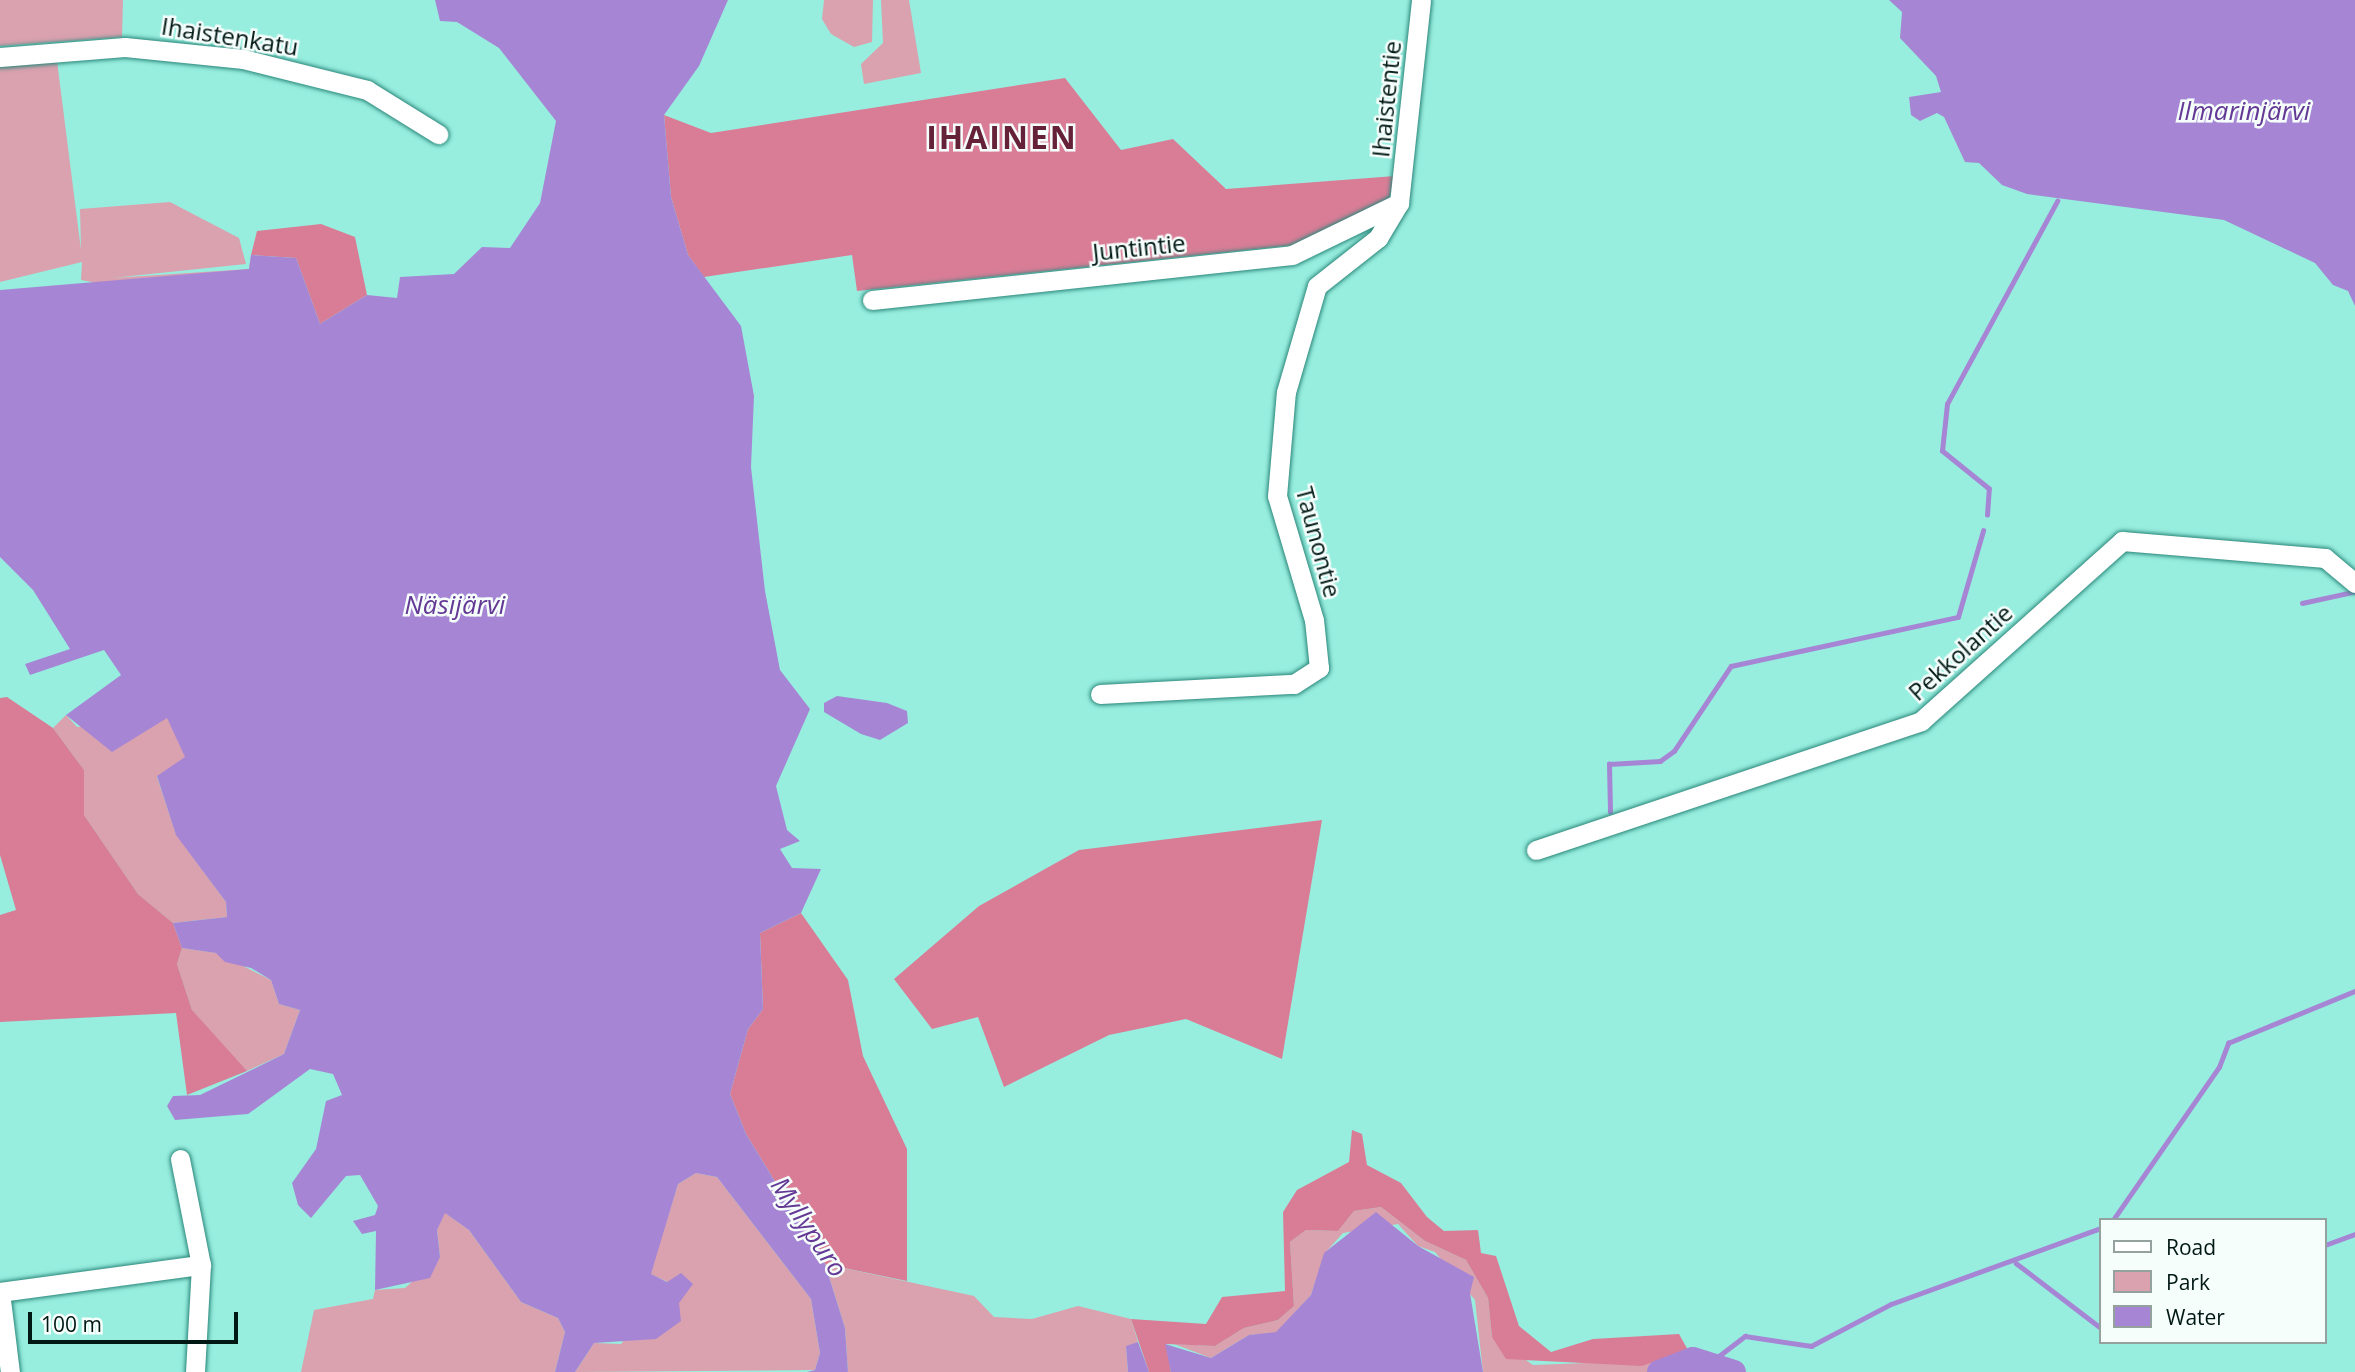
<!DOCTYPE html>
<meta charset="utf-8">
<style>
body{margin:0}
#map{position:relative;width:2355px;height:1372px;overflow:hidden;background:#97eedf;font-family:"Open Sans",sans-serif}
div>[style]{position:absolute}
.green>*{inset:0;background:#daa1af}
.forest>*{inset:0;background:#d97d97}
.water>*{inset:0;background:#a686d4}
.stream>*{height:4.5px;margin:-2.25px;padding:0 2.25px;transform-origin:2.25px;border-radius:2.25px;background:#a686d4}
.river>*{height:24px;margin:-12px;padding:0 12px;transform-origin:12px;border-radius:12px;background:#a686d4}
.roads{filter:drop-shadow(0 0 2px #2b877a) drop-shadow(0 0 2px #2b877a)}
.minor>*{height:19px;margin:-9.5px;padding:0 9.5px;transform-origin:9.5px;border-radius:9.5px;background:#fff}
span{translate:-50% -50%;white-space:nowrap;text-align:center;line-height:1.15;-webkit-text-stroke:5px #f6fefc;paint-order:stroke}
.street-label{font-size:24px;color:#001814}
.water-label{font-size:26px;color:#643995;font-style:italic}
.district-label{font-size:32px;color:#642138;font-weight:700;letter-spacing:2px}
.legend{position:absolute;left:2099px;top:1218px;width:228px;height:126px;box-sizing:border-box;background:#f6fefc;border:2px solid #94a29f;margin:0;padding:9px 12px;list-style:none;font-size:21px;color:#001814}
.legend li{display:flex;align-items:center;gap:14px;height:35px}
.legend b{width:35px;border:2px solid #94a29f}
.scale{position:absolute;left:28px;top:1312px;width:210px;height:32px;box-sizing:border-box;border:4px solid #001814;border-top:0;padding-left:9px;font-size:21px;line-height:24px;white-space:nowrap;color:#001814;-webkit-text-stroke:5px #f6fefc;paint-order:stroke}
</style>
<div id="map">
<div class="green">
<div style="clip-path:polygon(0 0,123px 0,122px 37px,0 46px)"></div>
<div style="clip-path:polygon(824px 0,873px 0,872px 42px,854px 47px,831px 34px,822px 19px)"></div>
<div style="clip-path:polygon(881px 0,909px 0,921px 73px,864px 84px,861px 64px,883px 43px)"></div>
<div style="clip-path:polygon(57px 61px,81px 250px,80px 209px,170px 202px,239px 238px,246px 264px,112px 278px,249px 269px,251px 255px,320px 324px,81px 280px,82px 262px,0 282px,0 67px)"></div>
<div style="clip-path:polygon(66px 715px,77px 727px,167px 717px,186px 757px,157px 777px,176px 834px,226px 902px,227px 917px,173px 923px,138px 894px,84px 815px,84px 770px,53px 728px)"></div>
<div style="clip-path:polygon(182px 948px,217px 953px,271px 980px,279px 1004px,300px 1010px,284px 1054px,247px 1071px,223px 1048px,192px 1010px,177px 964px)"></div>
<div style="clip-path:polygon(696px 1173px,717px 1177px,811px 1299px,820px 1353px,815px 1370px,575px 1372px,594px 1343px,621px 1344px,668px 1282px,650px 1274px,678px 1184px)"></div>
<div style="clip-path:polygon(1381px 1207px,1425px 1241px,1466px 1260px,1488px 1298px,1492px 1337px,1533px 1365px,1693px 1359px,1659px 1372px,1483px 1372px,1475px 1300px,1435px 1252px,1418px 1246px,1398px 1224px,1343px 1233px,1325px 1253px,1311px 1295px,1276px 1333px,1249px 1335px,1211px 1358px,1174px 1344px,1215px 1346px,1244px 1328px,1278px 1320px,1294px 1306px,1290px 1242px,1306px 1230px,1338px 1231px,1354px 1211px)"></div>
<div style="clip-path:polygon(444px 1212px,469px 1230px,521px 1302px,558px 1318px,565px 1332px,555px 1372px,301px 1372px,314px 1310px,373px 1299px,375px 1290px,405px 1288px,440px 1257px,437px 1230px)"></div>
<div style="clip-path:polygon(825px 1264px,974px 1296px,994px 1317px,1032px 1319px,1078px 1306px,1131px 1319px,1138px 1342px,1126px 1347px,1128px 1372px,848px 1372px,845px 1328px)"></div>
</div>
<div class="forest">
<div style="clip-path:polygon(1065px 78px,1121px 150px,1173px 139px,1226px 189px,1395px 176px,1389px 199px,1294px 245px,857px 291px,852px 255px,704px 277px,688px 255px,671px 197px,664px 115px,711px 133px)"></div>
<div style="clip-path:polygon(321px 224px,355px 237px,367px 295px,320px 324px,296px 258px,251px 255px,257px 231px)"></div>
<div style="clip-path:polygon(7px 697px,53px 728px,84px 770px,84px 815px,138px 894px,173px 923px,182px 948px,177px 964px,192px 1010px,247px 1071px,187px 1095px,176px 1013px,0 1022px,0 915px,16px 910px,0 855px,0 698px)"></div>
<div style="clip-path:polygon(1322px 820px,1282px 1059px,1186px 1019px,1109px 1035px,1004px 1087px,978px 1017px,932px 1029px,894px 979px,979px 906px,1079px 850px)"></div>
<div style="clip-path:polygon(801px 913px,848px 980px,863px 1056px,907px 1149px,907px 1281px,825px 1264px,746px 1134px,730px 1094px,748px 1029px,763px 1009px,760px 933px)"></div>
<div style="clip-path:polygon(1352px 1130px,1362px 1134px,1367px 1165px,1401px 1183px,1427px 1217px,1444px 1231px,1478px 1230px,1481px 1253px,1496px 1256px,1519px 1326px,1551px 1352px,1593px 1339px,1679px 1334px,1693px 1359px,1734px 1372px,1659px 1372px,1692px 1360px,1669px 1356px,1642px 1366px,1506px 1359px,1492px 1337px,1488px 1298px,1466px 1260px,1425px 1241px,1381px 1207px,1354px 1211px,1338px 1231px,1306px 1230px,1290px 1242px,1294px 1306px,1278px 1320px,1244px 1328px,1215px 1346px,1166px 1344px,1171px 1372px,1149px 1372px,1131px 1319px,1206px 1324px,1222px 1297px,1285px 1291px,1283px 1212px,1297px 1190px,1349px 1162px)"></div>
</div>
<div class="water">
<div style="clip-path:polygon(435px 0,728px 0,699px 66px,664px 115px,671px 197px,688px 255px,741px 326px,754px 396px,751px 467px,765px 591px,780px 670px,810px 709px,776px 786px,787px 830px,800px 841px,780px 849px,792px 868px,821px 869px,801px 913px,760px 933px,763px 1009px,748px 1029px,730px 1094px,746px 1134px,825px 1264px,845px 1328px,848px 1372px,807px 1372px,815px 1370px,820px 1353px,811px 1299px,717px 1177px,696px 1173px,678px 1184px,651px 1274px,667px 1282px,681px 1273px,693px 1284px,679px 1303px,681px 1321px,656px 1339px,594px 1343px,575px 1372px,555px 1372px,565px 1332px,558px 1318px,521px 1302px,469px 1230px,445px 1213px,437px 1230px,440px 1257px,430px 1278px,375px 1290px,376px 1231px,362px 1234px,353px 1221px,375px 1215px,378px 1206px,360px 1175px,346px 1176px,311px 1218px,298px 1205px,292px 1183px,316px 1149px,326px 1101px,342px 1095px,333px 1074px,310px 1069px,248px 1114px,175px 1120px,167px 1106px,173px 1096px,200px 1095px,284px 1054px,300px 1010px,279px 1004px,271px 980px,251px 968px,225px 962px,216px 953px,182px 948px,173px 923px,227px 917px,226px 902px,176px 835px,157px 776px,185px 757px,167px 718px,112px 752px,66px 715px,121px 675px,104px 650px,30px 675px,25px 664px,70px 649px,33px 590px,0 557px,0 290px,249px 269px,251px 255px,296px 258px,320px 324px,367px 295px,397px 298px,400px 277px,454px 274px,482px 247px,510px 248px,540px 203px,556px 121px,499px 48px,457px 22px,440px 21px)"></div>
<div style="clip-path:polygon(1889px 0,2355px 0,2355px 306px,2348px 291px,2333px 285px,2315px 263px,2224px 220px,2027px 194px,2002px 185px,1979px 163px,1965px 162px,1944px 117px,1937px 113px,1920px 121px,1911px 115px,1909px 97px,1941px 92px,1936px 76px,1900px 38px,1902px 12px)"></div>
<div style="clip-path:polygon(837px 696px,887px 703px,907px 711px,908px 723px,880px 740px,861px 734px,824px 712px,824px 703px)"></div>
<div style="clip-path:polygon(1376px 1212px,1418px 1246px,1474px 1277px,1470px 1293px,1483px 1372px,1171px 1372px,1165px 1344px,1211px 1358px,1249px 1335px,1276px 1332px,1311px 1295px,1324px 1253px)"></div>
<div style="clip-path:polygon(1138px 1342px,1149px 1372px,1128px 1372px,1126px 1346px)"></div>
</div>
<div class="stream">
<div style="left:1987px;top:515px;width:26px;rotate:-86deg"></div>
<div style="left:1989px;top:489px;width:60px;rotate:-141deg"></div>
<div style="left:1942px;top:451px;width:47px;rotate:-83.9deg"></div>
<div style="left:1947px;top:404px;width:231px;rotate:-61.5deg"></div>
<div style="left:2302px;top:603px;width:52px;rotate:-12.2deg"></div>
<div style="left:1610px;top:812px;width:48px;rotate:-91.2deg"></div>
<div style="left:1609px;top:764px;width:51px;rotate:-3.4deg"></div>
<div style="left:1660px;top:761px;width:17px;rotate:-36deg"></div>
<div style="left:1674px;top:751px;width:102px;rotate:-56.2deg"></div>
<div style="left:1731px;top:666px;width:232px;rotate:-12.2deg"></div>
<div style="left:1958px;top:617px;width:90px;rotate:-73.8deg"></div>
<div style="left:2113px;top:1220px;width:186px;rotate:-55.3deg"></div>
<div style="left:2219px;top:1067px;width:26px;rotate:-69deg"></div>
<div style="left:2228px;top:1043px;width:137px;rotate:-22.3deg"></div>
<div style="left:2325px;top:1245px;width:32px;rotate:-20deg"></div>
<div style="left:2016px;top:1263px;width:107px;rotate:37.4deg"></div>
<div style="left:1711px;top:1362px;width:43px;rotate:-37.4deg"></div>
<div style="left:1745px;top:1336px;width:67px;rotate:8.6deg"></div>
<div style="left:1811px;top:1346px;width:90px;rotate:-27.7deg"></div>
<div style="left:1891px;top:1304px;width:223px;rotate:-19.9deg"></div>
</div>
<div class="river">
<div style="left:1659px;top:1372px;width:36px;rotate:-21deg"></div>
<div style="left:1693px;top:1359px;width:43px;rotate:17.6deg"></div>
</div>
<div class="roads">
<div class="minor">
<div style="left:0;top:57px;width:125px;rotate:-4.6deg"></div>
<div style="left:125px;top:47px;width:119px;rotate:5.8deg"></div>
<div style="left:243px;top:59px;width:128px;rotate:14deg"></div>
<div style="left:367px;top:90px;width:84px;rotate:31.8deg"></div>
<div style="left:872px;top:300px;width:422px;rotate:-6.1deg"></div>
<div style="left:1292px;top:255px;width:119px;rotate:-25.9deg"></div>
<div style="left:1100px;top:694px;width:194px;rotate:-3deg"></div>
<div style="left:1294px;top:684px;width:30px;rotate:-33deg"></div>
<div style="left:1319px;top:668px;width:48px;rotate:-95.9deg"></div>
<div style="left:1314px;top:620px;width:129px;rotate:-106.6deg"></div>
<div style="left:1277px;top:496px;width:104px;rotate:-85.1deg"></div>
<div style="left:1286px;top:392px;width:110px;rotate:-73.7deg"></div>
<div style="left:1317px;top:286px;width:78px;rotate:-38.2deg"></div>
<div style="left:1378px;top:238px;width:41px;rotate:-59deg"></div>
<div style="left:1399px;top:203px;width:204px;rotate:-83.8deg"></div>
<div style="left:1536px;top:850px;width:406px;rotate:-18.5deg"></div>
<div style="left:1921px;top:721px;width:270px;rotate:-41.8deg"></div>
<div style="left:2122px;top:541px;width:204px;rotate:4.8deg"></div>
<div style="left:2325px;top:558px;width:39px;rotate:40deg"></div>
<div style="left:180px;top:1159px;width:108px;rotate:78.8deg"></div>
<div style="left:201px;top:1265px;width:107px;rotate:93.2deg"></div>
<div style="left:0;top:1292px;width:203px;rotate:-7.7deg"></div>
<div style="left:0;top:1292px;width:81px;rotate:82.9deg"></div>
</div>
</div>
<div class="street-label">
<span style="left:230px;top:36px;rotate:9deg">Ihaistenkatu</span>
<span style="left:1386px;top:99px;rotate:-84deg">Ihaistentie</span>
<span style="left:1139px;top:247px;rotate:-6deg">Juntintie</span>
<span style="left:1319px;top:542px;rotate:75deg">Taunontie</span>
<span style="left:1960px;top:652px;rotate:-42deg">Pekkolantie</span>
</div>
<div class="water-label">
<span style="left:2244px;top:111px">Ilmarinjärvi</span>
<span style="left:455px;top:605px">Näsijärvi</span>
<span style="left:809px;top:1227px;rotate:56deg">Myllypuro</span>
</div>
<div class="district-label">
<span style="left:1002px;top:137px">IHAINEN</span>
</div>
<ul class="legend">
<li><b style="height:9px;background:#fff"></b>Road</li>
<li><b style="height:19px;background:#daa1af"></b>Park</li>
<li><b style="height:19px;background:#a686d4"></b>Water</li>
</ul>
<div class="scale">100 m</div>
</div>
